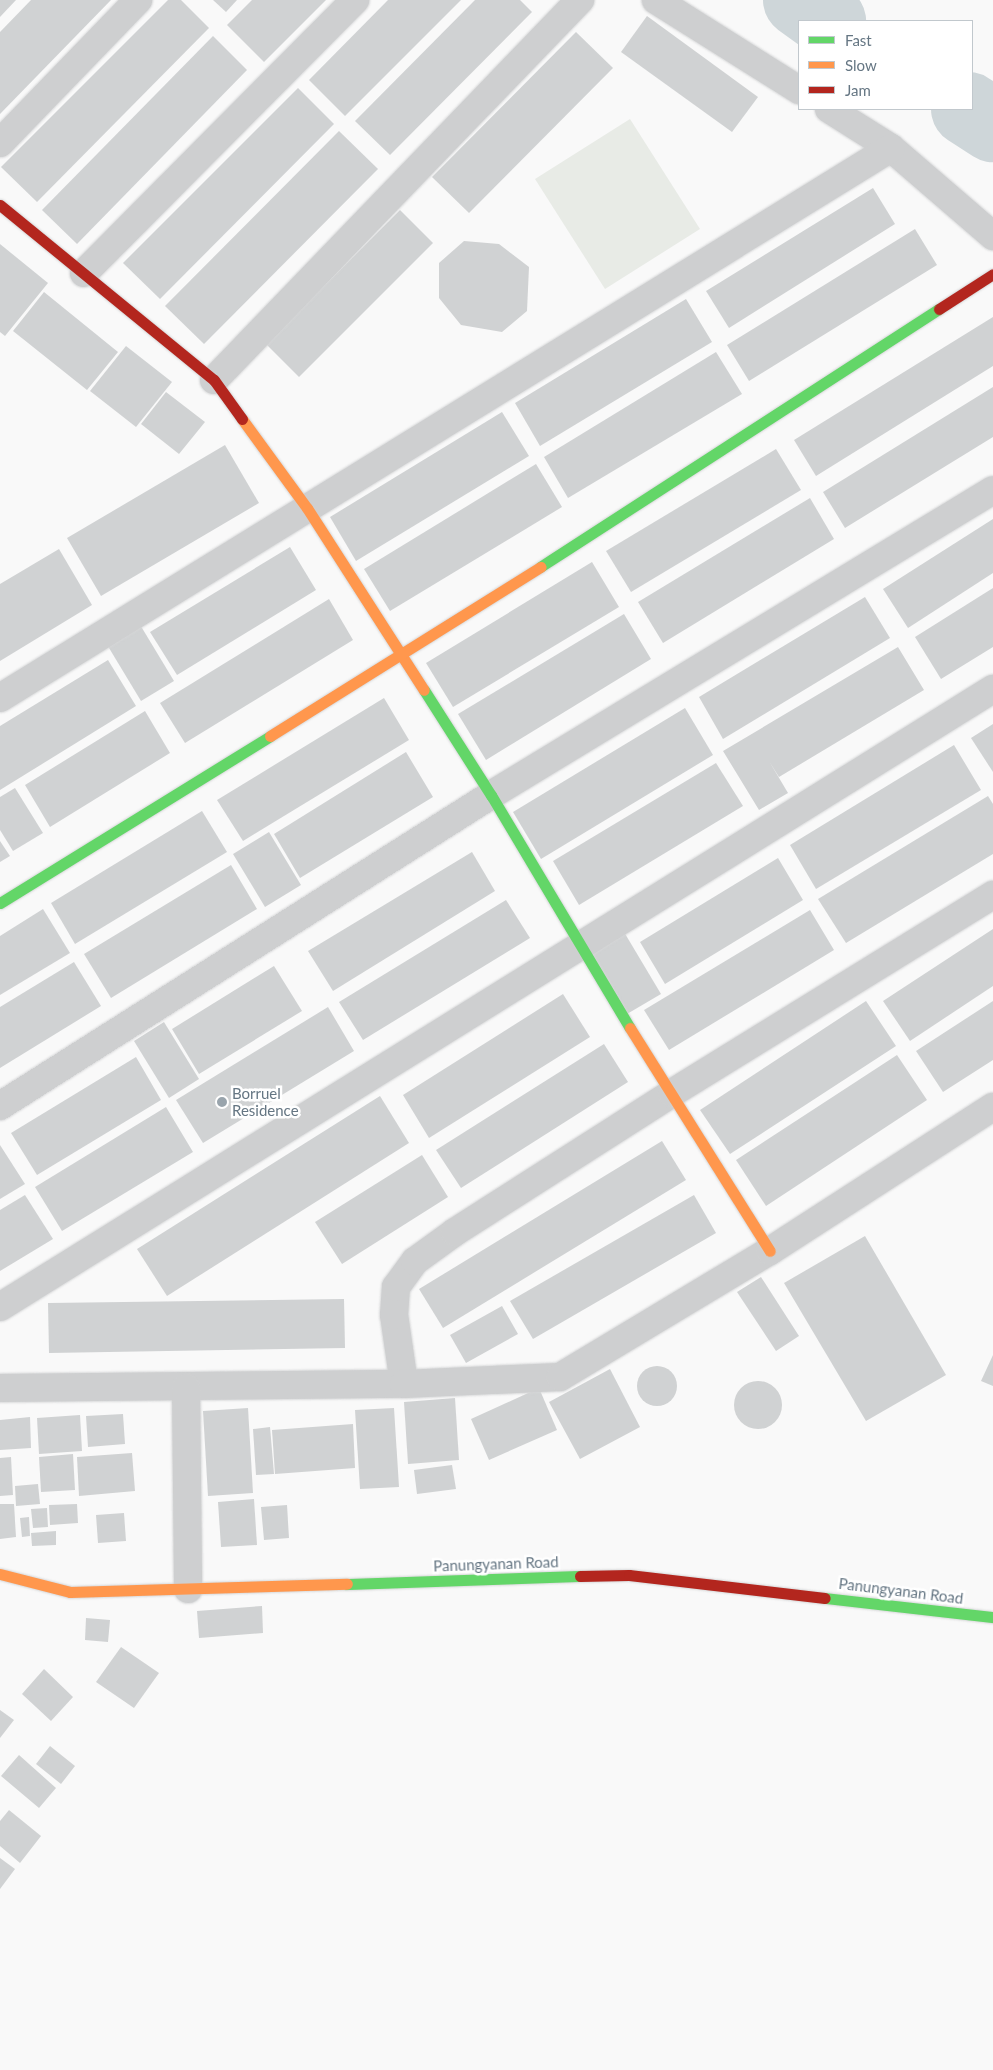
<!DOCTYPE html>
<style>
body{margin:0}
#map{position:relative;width:993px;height:2070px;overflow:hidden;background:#f9f9f9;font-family:Lato,sans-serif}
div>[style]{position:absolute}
.green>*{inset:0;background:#e8ebe6}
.river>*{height:74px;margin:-37px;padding:0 37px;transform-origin:37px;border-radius:37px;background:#ced6d9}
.building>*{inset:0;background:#d0d2d3}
.round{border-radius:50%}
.roads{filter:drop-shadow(0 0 1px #d5d6d7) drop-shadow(0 0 1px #d5d6d7)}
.street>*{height:28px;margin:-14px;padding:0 14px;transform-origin:14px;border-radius:14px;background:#cecfd0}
.fast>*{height:11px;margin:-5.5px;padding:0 5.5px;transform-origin:5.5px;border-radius:5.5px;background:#63d668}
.slow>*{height:11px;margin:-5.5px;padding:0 5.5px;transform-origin:5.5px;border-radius:5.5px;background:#ff974d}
.jam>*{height:11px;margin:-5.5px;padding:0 5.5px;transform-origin:5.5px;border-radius:5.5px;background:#b3261e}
.dots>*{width:14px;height:14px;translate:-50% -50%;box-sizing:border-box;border:2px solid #fff;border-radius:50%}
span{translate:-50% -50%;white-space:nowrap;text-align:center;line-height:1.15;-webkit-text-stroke:5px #fff;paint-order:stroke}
.poi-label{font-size:15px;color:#657683}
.left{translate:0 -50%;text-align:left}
.street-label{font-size:15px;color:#657683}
.legend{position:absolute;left:798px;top:20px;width:175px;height:90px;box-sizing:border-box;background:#fff;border:1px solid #c1c8cd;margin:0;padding:6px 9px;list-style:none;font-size:15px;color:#657683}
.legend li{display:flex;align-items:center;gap:10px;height:25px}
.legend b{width:25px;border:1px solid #c1c8cd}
</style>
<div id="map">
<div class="green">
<div style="clip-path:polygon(630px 119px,700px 229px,605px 289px,535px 179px)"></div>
</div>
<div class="river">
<div style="left:800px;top:0;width:36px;rotate:36deg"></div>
<div style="left:968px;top:109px;width:30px;rotate:33deg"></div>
</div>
<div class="building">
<div style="clip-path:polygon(0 0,16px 0,0 17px)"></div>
<div style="clip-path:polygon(31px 0,111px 0,0 114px,0 32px)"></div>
<div style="clip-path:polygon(168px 0,181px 0,209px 28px,37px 202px,1px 167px)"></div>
<div style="clip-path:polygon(213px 0,237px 0,226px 12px)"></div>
<div style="clip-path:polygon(252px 0,326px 0,264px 62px,227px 25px)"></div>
<div style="clip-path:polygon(388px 0,461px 0,345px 116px,309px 80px)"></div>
<div style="clip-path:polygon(475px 0,520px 0,532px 12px,390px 155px,355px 121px)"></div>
<div style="clip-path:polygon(647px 16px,758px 97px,732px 132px,621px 52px)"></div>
<div style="clip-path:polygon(576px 32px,613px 68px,469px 213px,432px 177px)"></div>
<div style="clip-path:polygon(213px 36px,247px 70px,77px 244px,42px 210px)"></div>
<div style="clip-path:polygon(298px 88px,334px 124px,160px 299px,123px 263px)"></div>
<div style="clip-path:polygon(339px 131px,378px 169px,204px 344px,165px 306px)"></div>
<div style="clip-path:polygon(873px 188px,895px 224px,729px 328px,706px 291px)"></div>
<div style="clip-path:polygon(400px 210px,433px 243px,299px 377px,266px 344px)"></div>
<div style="clip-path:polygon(915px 229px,937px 265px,749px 381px,727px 345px)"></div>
<div style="clip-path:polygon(464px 241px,499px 244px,529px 267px,527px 311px,502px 332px,461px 325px,439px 298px,439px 263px)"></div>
<div style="clip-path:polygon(0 244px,48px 283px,5px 336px,0 332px)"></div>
<div style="clip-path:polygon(44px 292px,118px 352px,87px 390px,13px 331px)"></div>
<div style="clip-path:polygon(686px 299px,712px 342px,540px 446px,515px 403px)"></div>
<div style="clip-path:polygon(993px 317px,993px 366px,816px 476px,794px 440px)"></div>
<div style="clip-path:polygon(126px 346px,172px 382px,136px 427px,90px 391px)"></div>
<div style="clip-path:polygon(716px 352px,742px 394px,568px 498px,544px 457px)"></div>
<div style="clip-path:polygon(993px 387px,993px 437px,845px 528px,823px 492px)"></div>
<div style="clip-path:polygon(166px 392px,205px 422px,179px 454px,141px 424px)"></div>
<div style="clip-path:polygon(502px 412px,529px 456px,356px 561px,330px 517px)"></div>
<div style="clip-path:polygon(225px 445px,259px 503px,101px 596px,67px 538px)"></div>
<div style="clip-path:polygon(776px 449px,801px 490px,631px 592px,606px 551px)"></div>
<div style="clip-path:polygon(536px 464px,562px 507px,390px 611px,364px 569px)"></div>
<div style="clip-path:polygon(810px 498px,834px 539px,663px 643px,638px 602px)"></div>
<div style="clip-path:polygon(993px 519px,993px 573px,908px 628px,883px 589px)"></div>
<div style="clip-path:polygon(290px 547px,316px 590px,177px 675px,150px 632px)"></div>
<div style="clip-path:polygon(59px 549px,92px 605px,0 661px,0 584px)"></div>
<div style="clip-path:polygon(592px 562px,619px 607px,453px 707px,426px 663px)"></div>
<div style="clip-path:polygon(993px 588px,993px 647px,941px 679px,915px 637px)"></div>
<div style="clip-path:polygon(865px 597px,890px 638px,723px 739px,699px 697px)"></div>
<div style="clip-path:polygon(329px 599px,353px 640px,185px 743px,160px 703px)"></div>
<div style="clip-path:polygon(624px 614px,651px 659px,486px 760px,458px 714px)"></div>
<div style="clip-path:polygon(139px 623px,174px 681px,141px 701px,106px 643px)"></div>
<div style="clip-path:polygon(898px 647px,924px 690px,779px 777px,769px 761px,788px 793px,759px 810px,723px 751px)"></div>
<div style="clip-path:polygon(108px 660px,136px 706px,0 790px,0 726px)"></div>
<div style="clip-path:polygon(384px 698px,409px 740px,243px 841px,217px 800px)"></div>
<div style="clip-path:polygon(685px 708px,713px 755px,541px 859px,513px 812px)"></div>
<div style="clip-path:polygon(145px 711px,170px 753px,50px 827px,25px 785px)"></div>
<div style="clip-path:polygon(993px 724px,993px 772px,971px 738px)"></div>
<div style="clip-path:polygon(954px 745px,981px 790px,816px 889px,790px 845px)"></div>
<div style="clip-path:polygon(406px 752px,433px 797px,300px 878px,274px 834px)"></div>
<div style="clip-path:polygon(716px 763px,743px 806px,579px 905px,553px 861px)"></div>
<div style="clip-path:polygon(15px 788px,43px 833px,13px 851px,0 830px,0 797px)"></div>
<div style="clip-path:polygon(988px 796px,993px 804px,993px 854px,846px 943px,818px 899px)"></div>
<div style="clip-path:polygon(202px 811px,227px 852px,75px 944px,51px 903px)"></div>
<div style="clip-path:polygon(269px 832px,301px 885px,265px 907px,233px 854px)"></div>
<div style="clip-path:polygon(0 841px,10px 856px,0 862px)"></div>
<div style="clip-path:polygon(472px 852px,495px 891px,333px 991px,308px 951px)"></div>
<div style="clip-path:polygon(778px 858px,803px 900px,665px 984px,640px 942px)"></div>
<div style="clip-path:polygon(231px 865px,257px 909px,111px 998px,84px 954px)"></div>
<div style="clip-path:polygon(506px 900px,530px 938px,363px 1040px,339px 1002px)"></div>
<div style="clip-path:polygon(43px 909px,70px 953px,0 995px,0 936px)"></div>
<div style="clip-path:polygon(810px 910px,834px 950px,669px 1050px,644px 1010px)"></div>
<div style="clip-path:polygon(993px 929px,993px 986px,910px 1041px,883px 1001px)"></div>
<div style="clip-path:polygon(624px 932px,661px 994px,627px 1014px,590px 953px)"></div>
<div style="clip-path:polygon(74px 962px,101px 1006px,0 1068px,0 1007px)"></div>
<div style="clip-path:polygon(274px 966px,302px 1011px,199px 1074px,172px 1029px)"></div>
<div style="clip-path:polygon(563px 994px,590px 1037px,429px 1138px,403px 1095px)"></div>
<div style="clip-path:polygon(866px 1001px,896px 1046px,730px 1154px,700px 1110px)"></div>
<div style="clip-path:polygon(993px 1001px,993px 1060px,943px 1092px,916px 1051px)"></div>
<div style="clip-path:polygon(328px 1007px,354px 1051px,203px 1143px,176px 1100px)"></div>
<div style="clip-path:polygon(164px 1022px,199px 1079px,169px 1098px,134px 1041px)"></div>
<div style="clip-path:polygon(604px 1044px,628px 1082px,461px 1188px,436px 1150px)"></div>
<div style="clip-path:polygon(897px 1055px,927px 1100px,766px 1206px,736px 1160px)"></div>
<div style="clip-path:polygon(136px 1057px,161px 1100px,37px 1175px,11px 1133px)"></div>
<div style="clip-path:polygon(380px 1096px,409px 1143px,167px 1296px,137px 1249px)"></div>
<div style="clip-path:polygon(166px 1107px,193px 1152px,62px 1231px,35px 1187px)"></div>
<div style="clip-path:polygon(662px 1141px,686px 1180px,443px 1328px,419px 1289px)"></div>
<div style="clip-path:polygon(0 1145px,25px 1184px,0 1199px)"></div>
<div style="clip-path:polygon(422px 1155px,448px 1197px,342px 1264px,315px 1222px)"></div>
<div style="clip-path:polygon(25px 1195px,53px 1239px,0 1271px,0 1210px)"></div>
<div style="clip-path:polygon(694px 1195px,716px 1233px,533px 1339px,510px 1301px)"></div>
<div style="clip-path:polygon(865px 1236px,946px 1375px,866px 1421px,784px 1283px)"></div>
<div style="clip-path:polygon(761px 1277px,799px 1336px,776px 1351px,737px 1292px)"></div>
<div style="clip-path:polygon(344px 1299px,345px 1348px,49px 1353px,48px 1303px)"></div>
<div style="clip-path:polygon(502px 1306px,518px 1334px,466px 1363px,450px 1335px)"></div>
<div style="clip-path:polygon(993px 1355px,993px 1386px,981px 1381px)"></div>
<div class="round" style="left:637px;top:1366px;width:40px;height:40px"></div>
<div style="clip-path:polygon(610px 1369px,640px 1427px,580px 1459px,549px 1402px)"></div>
<div class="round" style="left:734px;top:1381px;width:48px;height:48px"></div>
<div style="clip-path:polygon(539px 1388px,557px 1430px,489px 1460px,471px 1419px)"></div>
<div style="clip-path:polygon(455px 1398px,459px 1460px,408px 1464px,404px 1402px)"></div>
<div style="clip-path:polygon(248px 1408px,253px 1493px,208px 1496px,203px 1411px)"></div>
<div style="clip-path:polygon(394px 1408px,399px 1487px,360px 1489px,355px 1410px)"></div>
<div style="clip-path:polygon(123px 1414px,125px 1444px,88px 1447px,86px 1416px)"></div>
<div style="clip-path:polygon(80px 1415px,82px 1451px,39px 1454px,37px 1418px)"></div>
<div style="clip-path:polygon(30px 1417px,31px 1448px,0 1450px,0 1420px)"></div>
<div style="clip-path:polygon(353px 1424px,355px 1468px,275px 1474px,272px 1430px)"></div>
<div style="clip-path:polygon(270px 1427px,274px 1474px,256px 1475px,253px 1429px)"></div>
<div style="clip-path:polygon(132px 1453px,135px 1491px,79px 1496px,77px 1457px)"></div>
<div style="clip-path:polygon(73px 1454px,75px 1490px,41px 1492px,39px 1457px)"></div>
<div style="clip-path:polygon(11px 1457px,13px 1495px,0 1496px,0 1458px)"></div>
<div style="clip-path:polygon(452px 1465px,456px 1489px,417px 1494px,414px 1470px)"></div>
<div style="clip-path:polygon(38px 1484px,40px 1504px,16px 1506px,15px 1486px)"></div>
<div style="clip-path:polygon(254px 1499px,257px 1545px,221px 1547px,218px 1502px)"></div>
<div style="clip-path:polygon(0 1504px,14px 1504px,16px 1537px,0 1539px)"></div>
<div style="clip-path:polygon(77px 1504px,78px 1523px,50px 1525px,49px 1505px)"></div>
<div style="clip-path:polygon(287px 1505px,289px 1538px,264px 1540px,261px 1507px)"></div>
<div style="clip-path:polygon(47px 1508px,48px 1527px,33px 1528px,31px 1509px)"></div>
<div style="clip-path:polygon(124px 1513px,126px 1541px,98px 1543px,96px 1515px)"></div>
<div style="clip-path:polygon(29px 1517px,30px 1536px,22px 1537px,20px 1518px)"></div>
<div style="clip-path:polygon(56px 1531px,56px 1545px,32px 1546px,31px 1533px)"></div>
<div style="clip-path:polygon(262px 1606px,263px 1633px,199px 1638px,197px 1611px)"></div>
<div style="clip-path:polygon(86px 1618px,110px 1620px,108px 1642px,85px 1640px)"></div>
<div style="clip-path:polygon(121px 1647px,159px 1673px,134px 1708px,96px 1682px)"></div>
<div style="clip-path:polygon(44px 1669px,73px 1697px,51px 1721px,22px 1694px)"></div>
<div style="clip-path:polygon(0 1710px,14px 1720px,0 1738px)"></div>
<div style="clip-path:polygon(50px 1746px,75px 1766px,61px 1784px,36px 1764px)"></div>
<div style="clip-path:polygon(19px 1755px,56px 1788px,39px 1808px,1px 1776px)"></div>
<div style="clip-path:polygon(9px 1810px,41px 1836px,20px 1863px,0 1846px,0 1821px)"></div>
<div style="clip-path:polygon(0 1858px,15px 1869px,0 1889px)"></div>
</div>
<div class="roads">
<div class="street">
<div style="left:656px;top:0;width:169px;rotate:32.2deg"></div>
<div style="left:829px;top:109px;width:73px;rotate:32.2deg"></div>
<div style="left:891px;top:148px;width:135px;rotate:40.8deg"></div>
<div style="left:0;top:143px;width:199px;rotate:-46deg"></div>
<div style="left:84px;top:273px;width:385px;rotate:-45.2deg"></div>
<div style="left:214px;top:380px;width:528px;rotate:-46.08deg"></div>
<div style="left:0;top:698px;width:1047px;rotate:-31.69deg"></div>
<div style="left:0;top:1106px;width:581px;rotate:-32.35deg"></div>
<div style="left:491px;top:795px;width:587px;rotate:-31.28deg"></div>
<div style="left:0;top:1307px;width:1170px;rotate:-31.9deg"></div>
<div style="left:404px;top:1384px;width:70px;rotate:-98.2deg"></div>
<div style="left:394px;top:1315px;width:28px;rotate:-86deg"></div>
<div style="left:396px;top:1287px;width:32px;rotate:-54deg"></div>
<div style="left:415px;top:1261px;width:49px;rotate:-35.9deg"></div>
<div style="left:455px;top:1232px;width:258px;rotate:-32.6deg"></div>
<div style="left:672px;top:1093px;width:377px;rotate:-31.7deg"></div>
<div style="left:0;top:1388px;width:404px;rotate:-0.6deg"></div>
<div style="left:404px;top:1384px;width:156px;rotate:-2.6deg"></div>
<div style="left:560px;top:1377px;width:245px;rotate:-31deg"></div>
<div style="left:770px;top:1251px;width:265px;rotate:-32.9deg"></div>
<div style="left:186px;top:1388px;width:201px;rotate:89.4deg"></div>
</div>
<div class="fast">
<div style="left:540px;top:567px;width:475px;rotate:-32.9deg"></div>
<div style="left:424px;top:690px;width:125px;rotate:57.5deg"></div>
<div style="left:491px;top:795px;width:271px;rotate:59.2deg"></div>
<div style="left:0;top:903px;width:317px;rotate:-31.7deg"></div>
<div style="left:347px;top:1584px;width:233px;rotate:-2deg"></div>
<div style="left:825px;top:1598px;width:169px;rotate:6.5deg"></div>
</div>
<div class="slow">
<div style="left:242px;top:419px;width:110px;rotate:53.9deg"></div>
<div style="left:307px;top:508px;width:216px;rotate:57.3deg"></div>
<div style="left:270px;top:736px;width:319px;rotate:-32deg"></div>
<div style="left:630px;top:1028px;width:263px;rotate:57.9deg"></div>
<div style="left:0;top:1574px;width:72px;rotate:14.4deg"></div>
<div style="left:70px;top:1592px;width:277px;rotate:-1.7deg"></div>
</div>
<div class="jam">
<div style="left:0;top:205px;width:276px;rotate:39.3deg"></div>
<div style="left:214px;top:380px;width:48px;rotate:54.3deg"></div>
<div style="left:939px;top:309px;width:64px;rotate:-32.9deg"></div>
<div style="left:580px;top:1576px;width:49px;rotate:-1.2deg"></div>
<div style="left:629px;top:1575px;width:197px;rotate:6.7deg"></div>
</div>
</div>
<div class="dots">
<div style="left:222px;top:1102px;background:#99a4ac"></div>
</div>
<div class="poi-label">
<span class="left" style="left:232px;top:1102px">Borruel<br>Residence</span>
</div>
<div class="street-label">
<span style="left:496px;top:1564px;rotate:-2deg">Panungyanan Road</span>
<span style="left:901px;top:1591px;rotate:7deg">Panungyanan Road</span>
</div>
<ul class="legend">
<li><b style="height:6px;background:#63d668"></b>Fast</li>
<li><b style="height:6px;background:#ff974d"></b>Slow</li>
<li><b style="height:6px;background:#b3261e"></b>Jam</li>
</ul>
</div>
